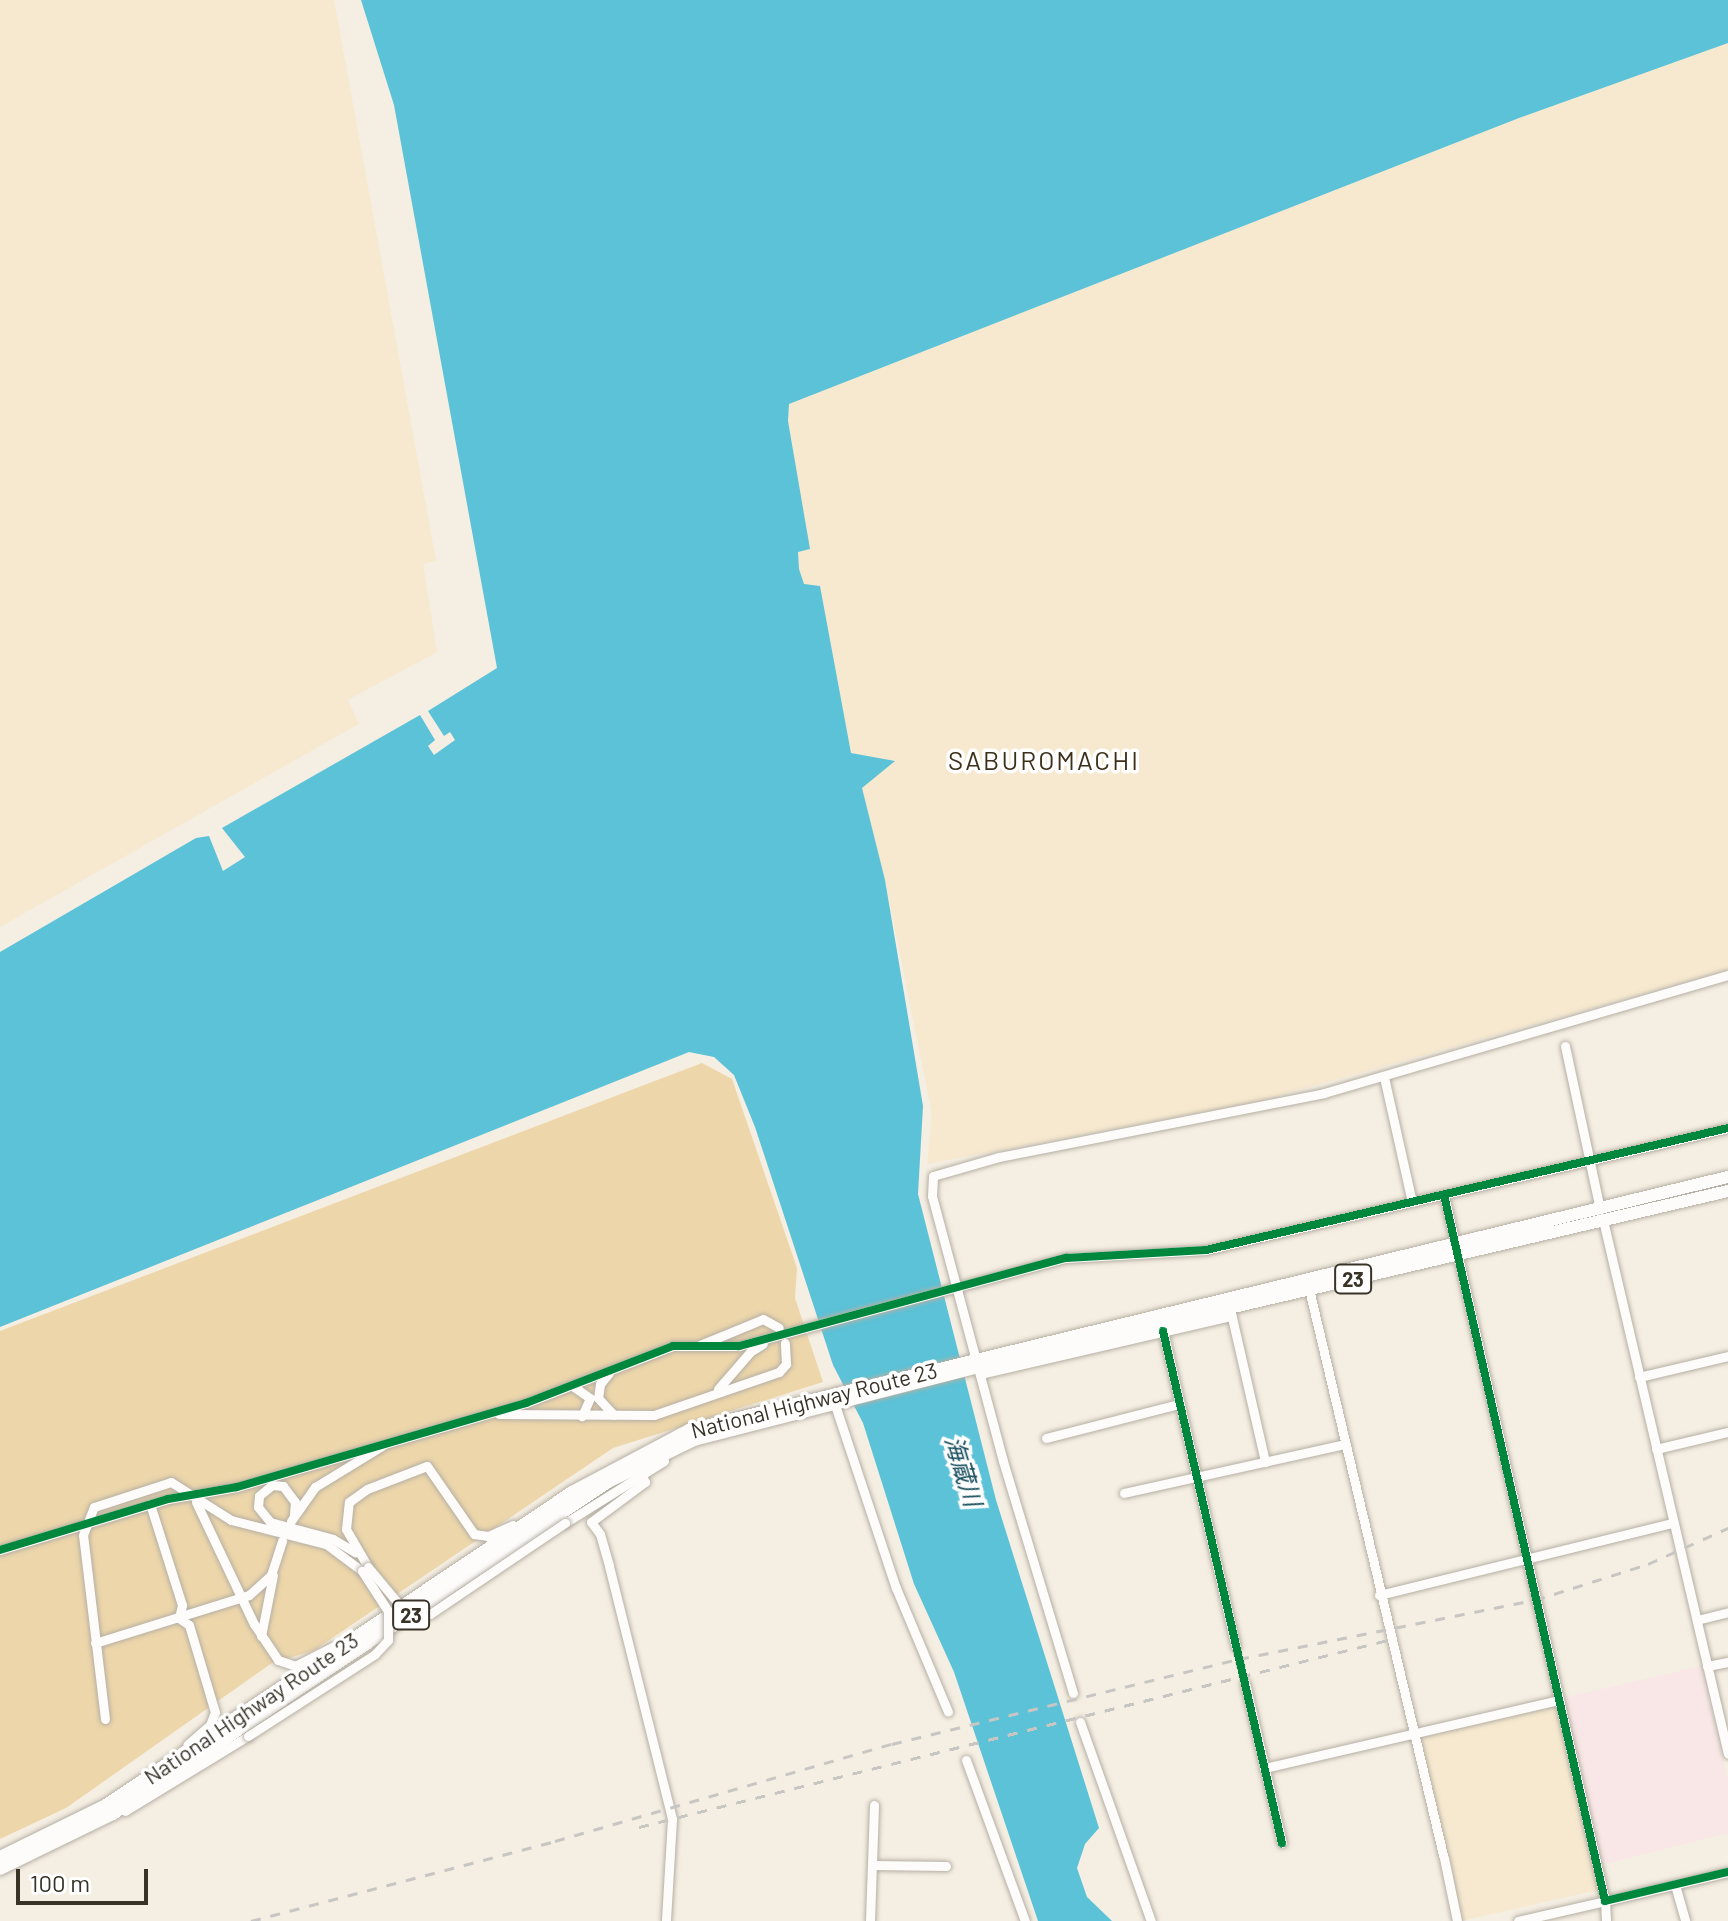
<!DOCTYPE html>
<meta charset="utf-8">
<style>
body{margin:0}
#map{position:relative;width:1728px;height:1921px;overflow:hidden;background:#f5eee2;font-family:Barlow,"Noto Sans JP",sans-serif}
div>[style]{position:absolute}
.built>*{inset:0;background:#f6e9cf}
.education>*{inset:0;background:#f8e7e6}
.green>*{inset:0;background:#edd6aa}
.water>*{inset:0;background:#5bc2d7}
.minor-tunnel>*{height:9px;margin-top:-4.5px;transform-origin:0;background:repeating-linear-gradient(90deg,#cfc8bd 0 9px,transparent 0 13.5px)}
.roads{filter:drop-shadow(0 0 2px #b5afa4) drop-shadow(0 0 2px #b5afa4)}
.minor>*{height:9px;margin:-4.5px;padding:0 4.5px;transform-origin:4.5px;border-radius:4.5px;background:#fefcfb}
.highway>*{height:12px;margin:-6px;padding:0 6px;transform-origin:6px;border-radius:6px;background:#fefcfb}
.rail>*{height:3px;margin-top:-1.5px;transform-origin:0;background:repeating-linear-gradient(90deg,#c8c6c3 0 10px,transparent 0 20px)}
.bridges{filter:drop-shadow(0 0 2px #b5afa4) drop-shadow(0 0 2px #b5afa4)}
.minor-bridge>*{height:9px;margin:-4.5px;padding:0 4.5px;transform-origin:4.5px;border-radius:4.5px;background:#fefcfb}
.cycleway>*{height:8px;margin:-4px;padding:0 4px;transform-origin:4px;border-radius:4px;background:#00873e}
span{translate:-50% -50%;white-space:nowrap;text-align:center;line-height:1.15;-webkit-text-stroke:7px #fff;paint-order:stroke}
.shield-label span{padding:2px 6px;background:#fff;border:2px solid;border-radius:6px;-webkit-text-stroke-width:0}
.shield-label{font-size:20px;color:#383227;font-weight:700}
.street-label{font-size:22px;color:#383227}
.water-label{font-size:24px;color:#174e5d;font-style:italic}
.quarter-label{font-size:26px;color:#3c3018;letter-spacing:2px}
.scale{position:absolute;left:16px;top:1869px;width:132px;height:36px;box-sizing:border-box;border:4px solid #383227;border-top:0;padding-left:10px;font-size:24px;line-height:28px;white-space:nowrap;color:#383227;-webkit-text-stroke:6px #fff;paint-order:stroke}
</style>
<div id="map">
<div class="built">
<div style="clip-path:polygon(0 0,334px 0,436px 561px,423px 564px,437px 652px,348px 700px,359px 724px,0 927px)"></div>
<div style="clip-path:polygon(1728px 43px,1728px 970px,1252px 1103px,927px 1164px,932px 1114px,885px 880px,851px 754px,820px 586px,804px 585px,799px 569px,797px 552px,809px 548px,788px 421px,789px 404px,1519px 118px)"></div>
<div style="clip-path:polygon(1555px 1705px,1598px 1890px,1461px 1921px,1418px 1736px)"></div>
</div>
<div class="education">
<div style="clip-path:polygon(1701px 1666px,1728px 1781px,1728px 1833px,1602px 1865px,1563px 1698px)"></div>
</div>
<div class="green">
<div style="clip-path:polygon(702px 1063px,732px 1079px,797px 1268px,795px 1298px,823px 1382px,613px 1448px,313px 1651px,272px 1663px,66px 1808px,0 1839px,0 1331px)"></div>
</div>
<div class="water">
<div style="clip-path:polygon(361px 0,1728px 0,1728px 43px,1519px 118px,789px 404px,788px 421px,810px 549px,798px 552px,799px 569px,804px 584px,820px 586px,851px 753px,895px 761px,862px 788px,885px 880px,923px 1106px,918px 1194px,996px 1500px,1099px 1828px,1085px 1844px,1077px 1868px,1087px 1897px,1112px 1921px,1038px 1921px,954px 1672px,914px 1584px,863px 1423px,833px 1365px,755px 1127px,734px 1075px,714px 1057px,689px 1052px,0 1327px,0 952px,196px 838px,209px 836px,223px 871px,245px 857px,222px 828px,420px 715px,435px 740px,428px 746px,434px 755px,455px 740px,450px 732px,444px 736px,428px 711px,497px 668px,394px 105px)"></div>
</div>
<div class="minor-tunnel">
<div style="left:1236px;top:1647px;width:37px;rotate:76deg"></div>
</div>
<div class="roads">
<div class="minor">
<div style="left:1565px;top:1046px;width:167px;rotate:77.9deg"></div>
<div style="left:1384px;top:1077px;width:128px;rotate:77.4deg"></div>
<div style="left:1444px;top:1195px;width:724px;rotate:77.15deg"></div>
<div style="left:1605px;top:1901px;width:126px;rotate:-13.3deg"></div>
<div style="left:1603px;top:1220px;width:548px;rotate:76.83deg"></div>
<div style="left:1309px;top:1289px;width:582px;rotate:76.68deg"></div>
<div style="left:1231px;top:1313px;width:153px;rotate:77.1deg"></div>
<div style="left:1163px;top:1331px;width:324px;rotate:77deg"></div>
<div style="left:700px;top:1345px;width:68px;rotate:-22.4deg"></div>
<div style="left:763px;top:1319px;width:18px;rotate:29deg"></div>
<div style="left:609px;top:1373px;width:14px;rotate:129deg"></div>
<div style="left:600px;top:1384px;width:14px;rotate:98deg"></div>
<div style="left:598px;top:1398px;width:23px;rotate:47deg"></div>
<div style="left:980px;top:1374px;width:258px;rotate:-13deg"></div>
<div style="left:1639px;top:1377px;width:91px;rotate:-13.3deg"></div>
<div style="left:574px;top:1387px;width:19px;rotate:35deg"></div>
<div style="left:590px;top:1398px;width:20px;rotate:114deg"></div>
<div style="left:718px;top:1389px;width:49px;rotate:-49.1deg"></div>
<div style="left:750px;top:1352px;width:15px;rotate:-32deg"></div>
<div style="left:834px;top:1402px;width:196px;rotate:71.6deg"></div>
<div style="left:896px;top:1588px;width:134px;rotate:67.2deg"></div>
<div style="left:499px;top:1414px;width:155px;rotate:0.4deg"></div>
<div style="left:654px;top:1415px;width:132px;rotate:-19deg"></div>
<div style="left:779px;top:1372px;width:11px;rotate:-49deg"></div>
<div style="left:786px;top:1364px;width:21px;rotate:-93deg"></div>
<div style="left:1046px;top:1438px;width:136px;rotate:-14.4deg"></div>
<div style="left:1656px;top:1449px;width:74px;rotate:-13.3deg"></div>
<div style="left:641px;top:1474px;width:9px;rotate:63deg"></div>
<div style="left:645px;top:1482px;width:67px;rotate:143.5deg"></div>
<div style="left:591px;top:1522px;width:15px;rotate:53deg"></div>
<div style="left:600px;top:1534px;width:33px;rotate:74deg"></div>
<div style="left:609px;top:1566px;width:261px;rotate:76deg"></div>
<div style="left:672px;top:1819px;width:102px;rotate:93.4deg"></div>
<div style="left:1124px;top:1493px;width:226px;rotate:-12.5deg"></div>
<div style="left:196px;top:1502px;width:135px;rotate:64.6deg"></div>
<div style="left:254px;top:1624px;width:43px;rotate:56.3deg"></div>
<div style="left:278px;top:1660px;width:18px;rotate:19deg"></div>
<div style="left:295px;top:1666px;width:44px;rotate:-27.1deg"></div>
<div style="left:150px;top:1504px;width:106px;rotate:72.4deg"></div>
<div style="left:182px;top:1605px;width:13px;rotate:103deg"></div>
<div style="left:294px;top:1515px;width:13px;rotate:-86deg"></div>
<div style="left:295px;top:1502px;width:20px;rotate:-127deg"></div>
<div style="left:283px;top:1486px;width:11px;rotate:-175deg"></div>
<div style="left:272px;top:1485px;width:17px;rotate:140deg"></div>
<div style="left:259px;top:1496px;width:11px;rotate:95deg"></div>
<div style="left:258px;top:1507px;width:19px;rotate:51deg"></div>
<div style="left:270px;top:1522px;width:65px;rotate:15.1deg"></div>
<div style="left:333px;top:1539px;width:26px;rotate:31deg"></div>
<div style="left:291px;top:1521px;width:42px;rotate:-54.8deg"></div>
<div style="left:315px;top:1487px;width:79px;rotate:-31.5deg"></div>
<div style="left:565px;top:1523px;width:117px;rotate:-32.1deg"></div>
<div style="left:0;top:1550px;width:176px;rotate:-16.9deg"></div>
<div style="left:168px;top:1499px;width:70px;rotate:-9.9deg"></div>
<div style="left:237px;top:1487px;width:301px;rotate:-16.2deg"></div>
<div style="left:526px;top:1403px;width:158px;rotate:-21.2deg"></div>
<div style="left:673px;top:1346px;width:66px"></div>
<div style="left:739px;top:1346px;width:339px;rotate:-15.1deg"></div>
<div style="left:1066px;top:1258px;width:140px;rotate:-3.3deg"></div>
<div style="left:1206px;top:1250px;width:536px;rotate:-13.15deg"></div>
<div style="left:368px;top:1567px;width:44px;rotate:-120.1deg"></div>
<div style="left:346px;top:1529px;width:27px;rotate:-84deg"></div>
<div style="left:349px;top:1502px;width:22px;rotate:-36deg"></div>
<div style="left:367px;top:1489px;width:64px;rotate:-21deg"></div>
<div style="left:427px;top:1466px;width:83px;rotate:55.3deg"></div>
<div style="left:474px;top:1534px;width:14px;rotate:8deg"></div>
<div style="left:488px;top:1536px;width:27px;rotate:-24deg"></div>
<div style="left:1379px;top:1595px;width:303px;rotate:-13.8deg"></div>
<div style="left:179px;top:1618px;width:12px;rotate:35deg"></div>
<div style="left:189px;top:1625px;width:91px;rotate:73.4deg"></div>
<div style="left:215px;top:1712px;width:14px;rotate:111deg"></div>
<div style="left:210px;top:1725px;width:30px;rotate:139deg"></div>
<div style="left:1697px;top:1620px;width:32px;rotate:-14deg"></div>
<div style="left:261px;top:1636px;width:62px;rotate:-78.9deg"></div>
<div style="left:95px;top:1643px;width:161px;rotate:-17.3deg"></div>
<div style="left:249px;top:1595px;width:30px;rotate:-42deg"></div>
<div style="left:271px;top:1575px;width:36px;rotate:-72deg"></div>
<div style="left:1707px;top:1666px;width:21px;rotate:-11deg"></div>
<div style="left:1245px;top:1683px;width:164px;rotate:77deg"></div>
<div style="left:1073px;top:1693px;width:242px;rotate:-106.8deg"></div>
<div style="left:1003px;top:1461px;width:274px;rotate:-105deg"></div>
<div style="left:932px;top:1196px;width:20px;rotate:-87deg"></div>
<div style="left:933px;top:1176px;width:69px;rotate:-16.1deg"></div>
<div style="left:999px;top:1157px;width:331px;rotate:-11.1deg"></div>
<div style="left:1324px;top:1093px;width:421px;rotate:-16.3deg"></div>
<div style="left:105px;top:1719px;width:185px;rotate:-96.8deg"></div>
<div style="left:83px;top:1535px;width:30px;rotate:-69deg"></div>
<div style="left:94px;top:1507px;width:81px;rotate:-18deg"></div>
<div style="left:171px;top:1482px;width:71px;rotate:32.3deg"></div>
<div style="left:231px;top:1520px;width:98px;rotate:14.2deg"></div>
<div style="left:326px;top:1544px;width:45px;rotate:36.9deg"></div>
<div style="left:1080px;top:1722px;width:211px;rotate:70.4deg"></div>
<div style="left:966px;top:1760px;width:171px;rotate:69.9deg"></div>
<div style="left:1264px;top:1768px;width:303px;rotate:-13deg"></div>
<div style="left:125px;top:1811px;width:144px;rotate:-31.4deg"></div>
<div style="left:1444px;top:1858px;width:64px;rotate:78.3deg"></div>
<div style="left:873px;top:1865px;width:73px;rotate:0.8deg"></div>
<div style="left:1675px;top:1885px;width:37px;rotate:74deg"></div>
<div style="left:870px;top:1921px;width:116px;rotate:-88deg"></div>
<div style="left:1518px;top:1921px;width:89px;rotate:-12.9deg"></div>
<div style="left:1605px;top:1901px;width:20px;rotate:87deg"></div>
</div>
<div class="highway">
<div style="left:0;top:1857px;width:118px;rotate:-26.1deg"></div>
<div style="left:106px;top:1805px;width:561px;rotate:-33.89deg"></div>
<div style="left:572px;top:1492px;width:132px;rotate:-27.9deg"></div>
<div style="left:689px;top:1430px;width:1069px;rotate:-13.69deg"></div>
<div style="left:0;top:1869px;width:126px;rotate:-26deg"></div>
<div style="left:113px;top:1814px;width:596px;rotate:-33.85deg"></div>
<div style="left:608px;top:1482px;width:96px;rotate:-26deg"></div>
<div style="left:694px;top:1440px;width:293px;rotate:-14.4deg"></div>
<div style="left:978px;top:1367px;width:770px;rotate:-13.21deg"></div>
</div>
</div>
<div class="rail">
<div style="left:639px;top:1827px;width:776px;rotate:-14.02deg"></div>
<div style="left:251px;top:1921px;width:314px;rotate:-14.7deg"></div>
<div style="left:555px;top:1841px;width:351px;rotate:-16.1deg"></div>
<div style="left:892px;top:1744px;width:357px;rotate:-13.8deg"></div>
<div style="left:1239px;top:1659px;width:302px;rotate:-11.3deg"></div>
<div style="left:1535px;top:1600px;width:119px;rotate:-17.7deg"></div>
<div style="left:1648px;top:1564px;width:88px;rotate:-24.2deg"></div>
</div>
<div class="bridges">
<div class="minor-bridge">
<div style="left:368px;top:1567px;width:60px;rotate:50.4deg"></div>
<div style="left:406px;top:1613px;width:24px;rotate:2deg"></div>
<div style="left:430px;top:1614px;width:163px;rotate:-34deg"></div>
<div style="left:248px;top:1736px;width:151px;rotate:-32.8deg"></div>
<div style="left:375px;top:1654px;width:19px;rotate:-47deg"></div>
<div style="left:388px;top:1640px;width:29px;rotate:-90deg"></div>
<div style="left:388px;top:1611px;width:48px;rotate:-123deg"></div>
</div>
</div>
<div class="cycleway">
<div style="left:1444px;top:1195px;width:724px;rotate:77.15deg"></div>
<div style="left:1605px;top:1901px;width:126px;rotate:-13.3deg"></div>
<div style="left:1163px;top:1331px;width:526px;rotate:76.92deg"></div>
<div style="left:0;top:1550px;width:176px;rotate:-16.9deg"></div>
<div style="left:168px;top:1499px;width:70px;rotate:-9.9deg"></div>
<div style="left:237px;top:1487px;width:301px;rotate:-16.2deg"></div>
<div style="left:526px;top:1403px;width:158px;rotate:-21.2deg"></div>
<div style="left:673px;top:1346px;width:66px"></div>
<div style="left:739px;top:1346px;width:339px;rotate:-15.1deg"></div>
<div style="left:1066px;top:1258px;width:140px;rotate:-3.3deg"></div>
<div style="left:1206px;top:1250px;width:536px;rotate:-13.15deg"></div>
</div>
<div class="shield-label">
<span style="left:1353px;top:1279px">23</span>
<span style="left:411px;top:1615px">23</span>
</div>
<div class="street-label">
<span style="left:814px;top:1400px;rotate:-14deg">National Highway Route 23</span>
<span style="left:251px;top:1708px;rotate:-34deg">National Highway Route 23</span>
</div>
<div class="water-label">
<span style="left:964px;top:1471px;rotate:73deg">海蔵川</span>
</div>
<div class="quarter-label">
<span style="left:1044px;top:760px">SABUROMACHI</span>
</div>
<div class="scale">100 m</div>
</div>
